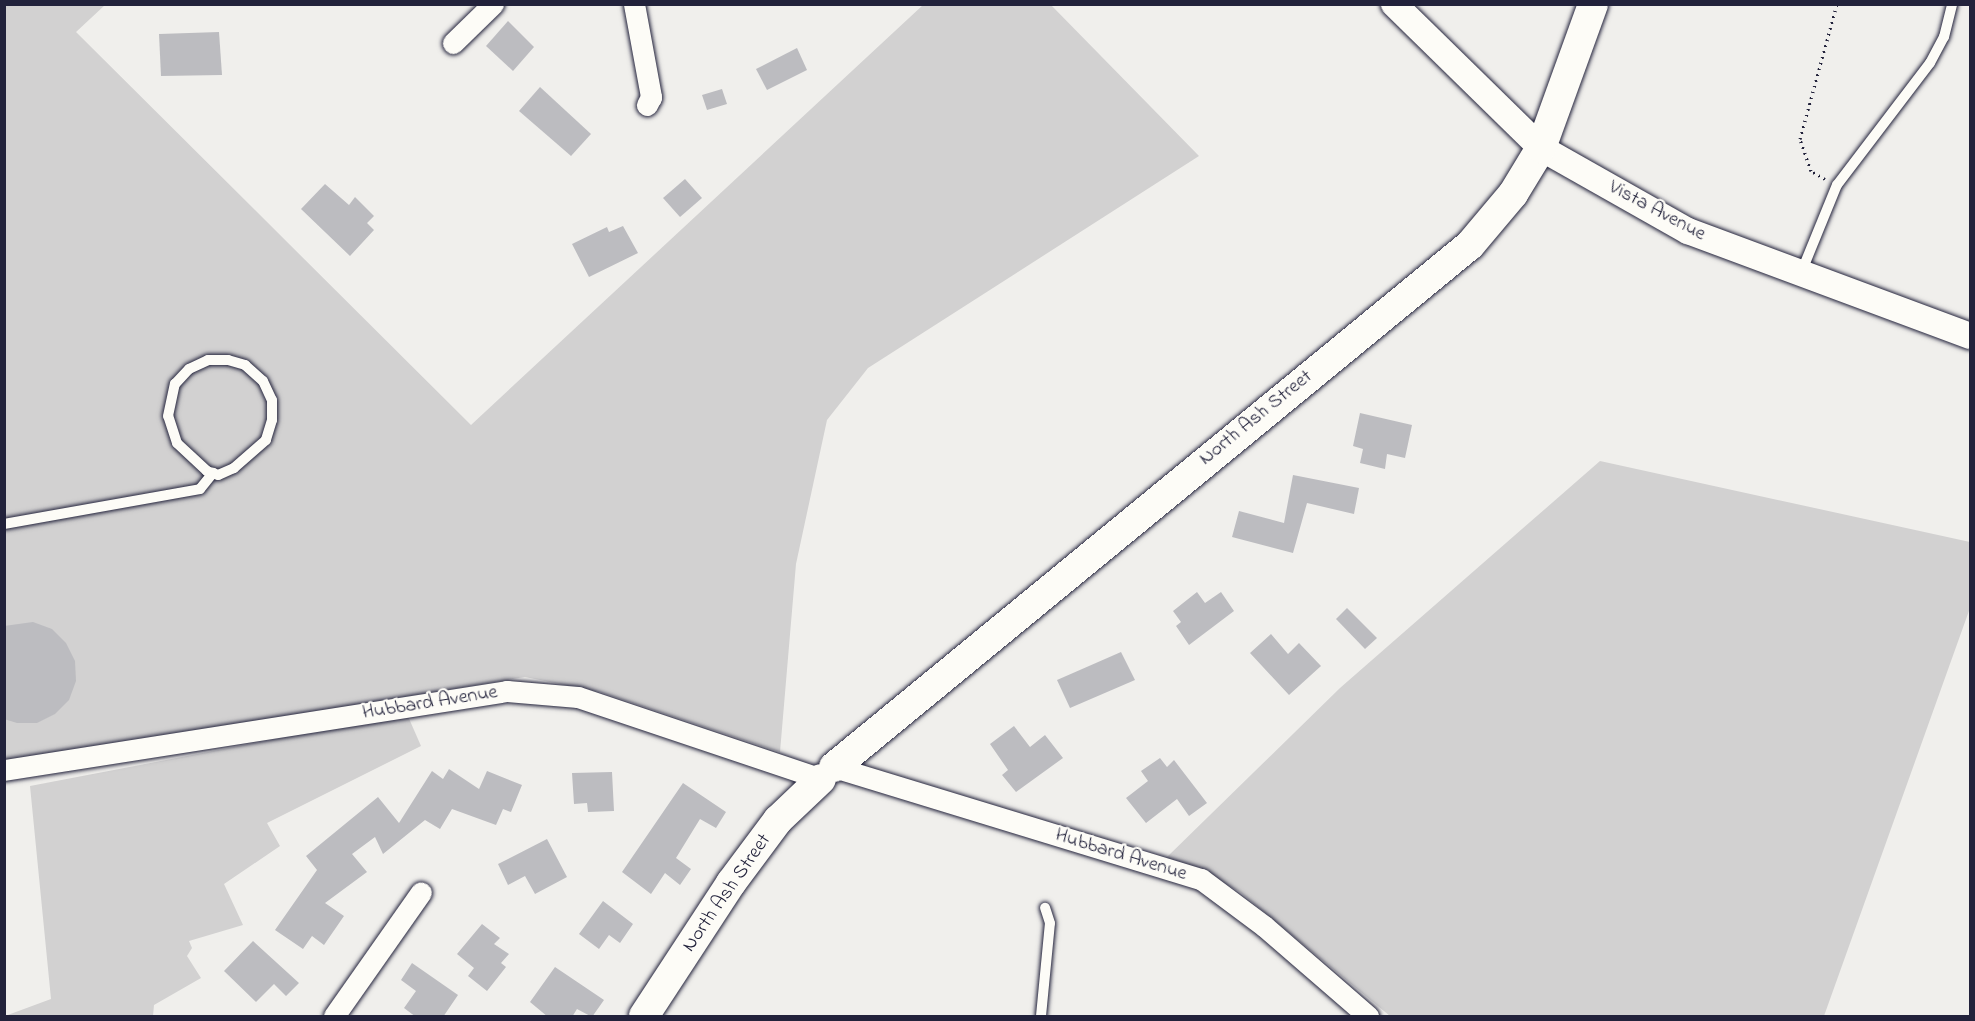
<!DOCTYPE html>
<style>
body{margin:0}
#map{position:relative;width:1975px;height:1021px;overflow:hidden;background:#f0efec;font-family:"Indie Flower",sans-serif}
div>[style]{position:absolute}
.green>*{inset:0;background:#d2d1d1}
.building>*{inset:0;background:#bcbcc0}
.path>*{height:3px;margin-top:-1.5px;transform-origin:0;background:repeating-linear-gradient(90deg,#22223b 0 1.5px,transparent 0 6px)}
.roads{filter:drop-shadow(0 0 2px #22223b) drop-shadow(0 0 2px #22223b)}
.service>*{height:10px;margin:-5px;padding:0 5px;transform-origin:5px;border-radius:5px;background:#fdfcf7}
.minor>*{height:21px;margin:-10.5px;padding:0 10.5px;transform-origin:10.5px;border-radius:10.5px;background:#fdfcf7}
.tertiary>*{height:26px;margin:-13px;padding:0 13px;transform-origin:13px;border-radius:13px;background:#fdfcf7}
.secondary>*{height:30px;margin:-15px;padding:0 15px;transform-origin:15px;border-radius:15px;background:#fdfcf7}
span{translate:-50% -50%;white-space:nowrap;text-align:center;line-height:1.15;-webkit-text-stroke:4.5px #fdfcf7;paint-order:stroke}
.street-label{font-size:20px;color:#22223b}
.frame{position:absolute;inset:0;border:6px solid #22223b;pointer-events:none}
</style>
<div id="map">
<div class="green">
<div style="clip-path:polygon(5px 5px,105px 5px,76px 32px,471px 425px,923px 5px,1051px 5px,1199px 156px,868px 368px,827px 420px,796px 564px,780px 752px,600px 692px,525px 677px,5px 763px)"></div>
<div style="clip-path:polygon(1600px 461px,1970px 542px,1970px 608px,1824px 1016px,1390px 1016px,1240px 892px,1208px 874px,1166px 858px,1340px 688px)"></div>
<div style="clip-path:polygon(407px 714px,421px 746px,267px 823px,280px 846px,224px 884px,243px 925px,189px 941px,192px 948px,187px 956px,201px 978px,154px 1005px,153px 1016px,5px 1016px,51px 999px,30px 786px)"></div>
</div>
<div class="building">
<div style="clip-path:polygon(508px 21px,534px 47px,513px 71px,486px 46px)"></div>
<div style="clip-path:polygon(219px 32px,222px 75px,161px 76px,159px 34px)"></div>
<div style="clip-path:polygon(797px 48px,807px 70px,767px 90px,756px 69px)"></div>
<div style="clip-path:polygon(540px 87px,591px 134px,571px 156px,519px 111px)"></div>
<div style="clip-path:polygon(722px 89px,727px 104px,707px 110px,702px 95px)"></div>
<div style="clip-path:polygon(685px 179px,702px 198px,680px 217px,663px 198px)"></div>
<div style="clip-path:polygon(325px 184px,349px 205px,355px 197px,374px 216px,367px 223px,374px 230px,350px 256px,301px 209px)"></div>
<div style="clip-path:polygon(623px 226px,638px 253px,589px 277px,572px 244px,607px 227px,609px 232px)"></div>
<div style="clip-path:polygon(1360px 413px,1412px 425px,1405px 458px,1387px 454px,1385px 469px,1360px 463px,1363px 449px,1353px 446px)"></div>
<div style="clip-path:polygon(1293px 475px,1359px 488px,1354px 514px,1307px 503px,1293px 553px,1232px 537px,1239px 511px,1284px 523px)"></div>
<div style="clip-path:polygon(1197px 592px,1205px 603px,1221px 592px,1234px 611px,1189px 645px,1176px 626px,1181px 622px,1173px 611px)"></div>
<div style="clip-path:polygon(1347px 608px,1377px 638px,1365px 649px,1336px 619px)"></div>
<div style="clip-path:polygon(33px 622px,52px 629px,66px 643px,75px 661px,76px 681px,69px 700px,55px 714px,37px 723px,17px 723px,4px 719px,4px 626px)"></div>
<div style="clip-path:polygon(1271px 634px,1288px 654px,1299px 643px,1321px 666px,1289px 695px,1250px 653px)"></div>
<div style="clip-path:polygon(1121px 652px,1135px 680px,1070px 708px,1057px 680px)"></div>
<div style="clip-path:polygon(1014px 726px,1030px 747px,1045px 735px,1063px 758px,1016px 792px,1002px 775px,1008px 770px,990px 744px)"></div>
<div style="clip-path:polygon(1160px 758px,1167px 767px,1174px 760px,1207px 803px,1189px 816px,1177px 799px,1146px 823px,1126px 798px,1148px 781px,1141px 771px)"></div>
<div style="clip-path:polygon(449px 769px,479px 789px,487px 771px,522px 785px,511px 812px,503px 809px,496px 825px,452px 809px,440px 829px,425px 820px,383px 854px,375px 837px,352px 854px,367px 872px,325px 903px,344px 916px,324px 945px,312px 936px,303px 949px,275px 930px,317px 870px,306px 856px,378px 797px,399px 823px,432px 771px,443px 779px)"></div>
<div style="clip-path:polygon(612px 772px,614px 811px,588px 812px,587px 803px,574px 804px,572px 773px)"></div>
<div style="clip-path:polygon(683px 783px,726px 812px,716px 828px,700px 819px,676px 858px,691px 869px,680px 885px,665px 873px,651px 894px,622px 872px)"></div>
<div style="clip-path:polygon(547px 839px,567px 877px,535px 894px,525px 876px,508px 885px,498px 864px)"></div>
<div style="clip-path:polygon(603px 901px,633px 924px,620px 943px,609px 935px,599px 949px,579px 934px)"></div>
<div style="clip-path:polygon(482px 924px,500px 938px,494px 944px,509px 954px,501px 963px,506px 967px,487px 991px,468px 976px,474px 968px,457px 954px)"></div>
<div style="clip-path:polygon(253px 941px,299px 983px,286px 996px,274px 984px,256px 1002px,224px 971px)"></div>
<div style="clip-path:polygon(412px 963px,458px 995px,443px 1017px,416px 1017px,404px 1008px,416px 991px,401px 980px)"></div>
<div style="clip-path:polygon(555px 967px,604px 1000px,592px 1017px,577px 1009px,572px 1017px,548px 1017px,530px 1002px)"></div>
</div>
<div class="path">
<div style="left:1825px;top:179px;width:16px;rotate:-150deg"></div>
<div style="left:1811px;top:171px;width:34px;rotate:-109deg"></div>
<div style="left:1800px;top:139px;width:140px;rotate:-74.7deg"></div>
</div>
<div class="roads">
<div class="service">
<div style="left:1801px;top:273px;width:95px;rotate:-67.8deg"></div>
<div style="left:1837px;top:185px;width:153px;rotate:-52.7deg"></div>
<div style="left:1930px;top:63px;width:30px;rotate:-62deg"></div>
<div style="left:1944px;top:37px;width:34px;rotate:-76deg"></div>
<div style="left:208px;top:360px;width:20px"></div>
<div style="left:228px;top:360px;width:18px;rotate:16deg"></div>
<div style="left:245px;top:365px;width:24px;rotate:42deg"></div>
<div style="left:263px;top:381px;width:21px;rotate:65deg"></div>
<div style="left:272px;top:400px;width:20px;rotate:90deg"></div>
<div style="left:272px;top:420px;width:21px;rotate:107deg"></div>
<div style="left:266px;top:440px;width:43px;rotate:138.8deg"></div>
<div style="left:234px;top:468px;width:17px;rotate:156deg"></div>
<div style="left:218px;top:475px;width:12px;rotate:-160deg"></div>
<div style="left:207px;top:471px;width:41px;rotate:-137deg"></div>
<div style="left:177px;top:443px;width:28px;rotate:-108deg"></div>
<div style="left:168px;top:416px;width:33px;rotate:-78deg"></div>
<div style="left:175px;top:384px;width:21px;rotate:-47deg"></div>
<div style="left:189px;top:369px;width:21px;rotate:-25deg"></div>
<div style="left:4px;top:524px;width:199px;rotate:-10.1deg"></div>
<div style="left:200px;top:489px;width:21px;rotate:-51deg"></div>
<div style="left:1041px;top:1016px;width:93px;rotate:-84.5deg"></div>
<div style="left:1050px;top:923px;width:16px;rotate:-108deg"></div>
</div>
<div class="minor">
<div style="left:634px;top:4px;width:95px;rotate:79.6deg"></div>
<div style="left:651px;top:97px;width:9px;rotate:117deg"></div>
<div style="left:453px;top:43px;width:56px;rotate:-44.3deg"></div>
<div style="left:834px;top:767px;width:384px;rotate:17deg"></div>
<div style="left:1201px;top:879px;width:79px;rotate:36.7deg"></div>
<div style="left:1264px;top:926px;width:138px;rotate:40.9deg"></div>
<div style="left:4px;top:770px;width:509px;rotate:-8.93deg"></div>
<div style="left:507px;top:691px;width:71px;rotate:4.8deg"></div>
<div style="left:578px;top:697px;width:256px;rotate:18.6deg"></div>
<div style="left:334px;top:1016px;width:151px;rotate:-54.9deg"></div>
</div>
<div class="tertiary">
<div style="left:1394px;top:4px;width:206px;rotate:44.4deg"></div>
<div style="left:1541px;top:148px;width:169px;rotate:29.5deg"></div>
<div style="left:1688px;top:231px;width:301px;rotate:20.4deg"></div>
</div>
<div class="secondary">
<div style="left:834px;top:767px;width:823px;rotate:-39.38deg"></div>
<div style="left:1470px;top:245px;width:67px;rotate:-49.9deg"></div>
<div style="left:1513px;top:194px;width:54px;rotate:-58.7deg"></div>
<div style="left:1541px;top:148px;width:153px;rotate:-70.1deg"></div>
<div style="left:644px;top:1016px;width:159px;rotate:-56.8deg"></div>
<div style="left:731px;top:883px;width:79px;rotate:-53.3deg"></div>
<div style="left:778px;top:820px;width:59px;rotate:-43.6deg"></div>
</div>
</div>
<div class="street-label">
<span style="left:1657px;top:211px;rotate:28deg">Vista Avenue</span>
<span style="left:1256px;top:418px;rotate:-39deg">North Ash Street</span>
<span style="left:430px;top:703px;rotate:-9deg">Hubbard Avenue</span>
<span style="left:1121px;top:855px;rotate:17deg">Hubbard Avenue</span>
<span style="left:727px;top:893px;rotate:-55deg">North Ash Street</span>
</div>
<div class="frame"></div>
</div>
